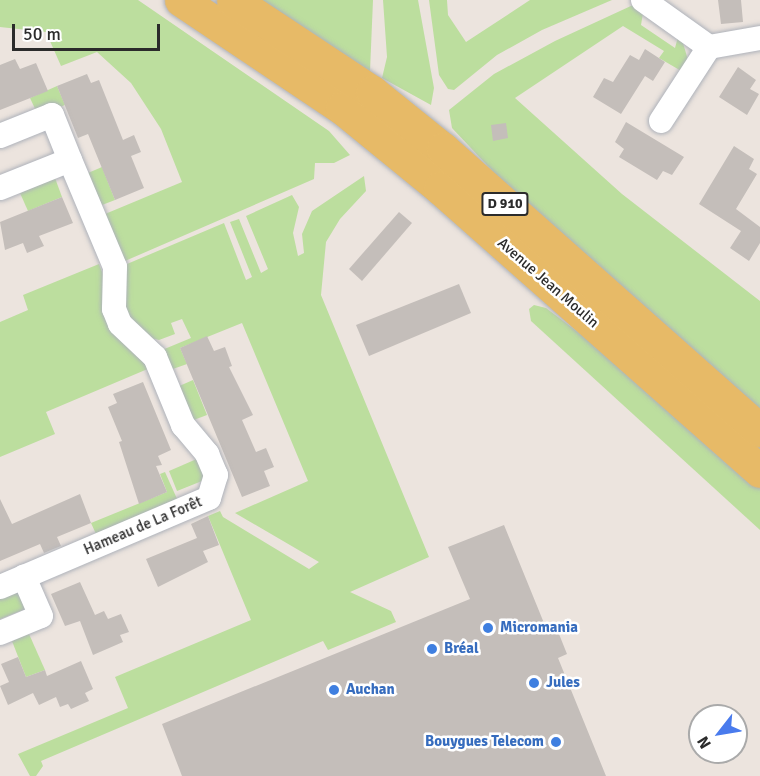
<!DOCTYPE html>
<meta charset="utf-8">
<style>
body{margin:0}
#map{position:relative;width:760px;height:776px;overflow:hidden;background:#ece4de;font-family:Signika,sans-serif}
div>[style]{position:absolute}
.green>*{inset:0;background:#bcde9e}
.building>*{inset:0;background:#c4beba}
.roads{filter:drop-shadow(0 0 2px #aeb2ba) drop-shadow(0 0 2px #aeb2ba)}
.minor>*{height:24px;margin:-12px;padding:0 12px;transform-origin:12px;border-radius:12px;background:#fff}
.primary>*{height:33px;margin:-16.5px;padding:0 16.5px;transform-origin:16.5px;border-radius:16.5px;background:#e7ba67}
.dots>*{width:16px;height:16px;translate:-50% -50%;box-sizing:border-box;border:3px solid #fff;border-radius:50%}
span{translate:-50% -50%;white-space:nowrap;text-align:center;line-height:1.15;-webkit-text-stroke:5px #fff;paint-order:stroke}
.shield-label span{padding:2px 4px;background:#fff;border:2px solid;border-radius:4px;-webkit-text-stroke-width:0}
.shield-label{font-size:14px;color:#2b2b2b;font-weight:700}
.street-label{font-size:15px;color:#2b2b2b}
.shop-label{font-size:15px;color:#366cbe;font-weight:700}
.left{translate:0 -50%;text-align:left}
.right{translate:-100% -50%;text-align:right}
.north{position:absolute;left:688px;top:704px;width:60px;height:60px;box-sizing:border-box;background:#fff;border:2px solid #aaa;border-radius:50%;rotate:239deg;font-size:16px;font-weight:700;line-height:24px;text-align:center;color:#2b2b2b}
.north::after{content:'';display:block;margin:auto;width:21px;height:27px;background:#497bed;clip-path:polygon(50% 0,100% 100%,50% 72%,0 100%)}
.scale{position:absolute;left:12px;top:24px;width:148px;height:27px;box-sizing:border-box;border:3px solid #2b2b2b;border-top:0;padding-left:8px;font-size:18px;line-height:21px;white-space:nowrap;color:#2b2b2b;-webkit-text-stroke:4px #fff;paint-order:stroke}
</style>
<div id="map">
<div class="green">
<div style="clip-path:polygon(0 0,138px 0,329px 131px,350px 155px,334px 163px,315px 163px,314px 179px,125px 261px,105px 214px,182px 182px,161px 129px,131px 83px,97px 52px,61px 66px,46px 32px,0 27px)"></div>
<div style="clip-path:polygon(261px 0,373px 0,370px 71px)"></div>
<div style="clip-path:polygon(383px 0,418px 0,434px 88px,431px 105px,382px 78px,387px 57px)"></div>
<div style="clip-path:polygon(429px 0,447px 0,448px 15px,466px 42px,530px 0,612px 0,542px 30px,497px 55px,454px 90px,448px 89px,439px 75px)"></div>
<div style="clip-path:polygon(633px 5px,643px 13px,641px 25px,675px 48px,678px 37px,683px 43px,688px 60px,683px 72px,659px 58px,664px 51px,623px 26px,515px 98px,622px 194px,760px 301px,760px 409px,503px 182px,452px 128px,449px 110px,494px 74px,555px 41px)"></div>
<div style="clip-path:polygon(57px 86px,65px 105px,38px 115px,30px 98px)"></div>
<div style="clip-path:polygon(102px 167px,115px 200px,102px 205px,88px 173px)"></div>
<div style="clip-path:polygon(364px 176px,366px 191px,340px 219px,326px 242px,321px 295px,429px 557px,350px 592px,391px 611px,396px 622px,328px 650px,323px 641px,41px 761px,43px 766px,36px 776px,30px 776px,18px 754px,128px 708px,115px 677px,251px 620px,208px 516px,220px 511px,223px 517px,309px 569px,319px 562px,235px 513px,308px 481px,242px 323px,180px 348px,187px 364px,170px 370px,162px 350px,191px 338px,182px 319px,171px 323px,175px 334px,159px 340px,142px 336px,124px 308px,127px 264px,224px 223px,246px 280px,252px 277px,230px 222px,239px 219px,261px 273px,268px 269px,246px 216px,292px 195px,299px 207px,293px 233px,298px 256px,304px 253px,302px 234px,312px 211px)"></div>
<div style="clip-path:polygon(55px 178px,62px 197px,28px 211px,20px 193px)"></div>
<div style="clip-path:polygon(99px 264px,132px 352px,150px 368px,46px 412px,55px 434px,0 457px,0 322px,28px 310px,23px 295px)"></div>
<div style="clip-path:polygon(534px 305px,546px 308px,657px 392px,760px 484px,760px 530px,531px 321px,529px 309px)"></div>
<div style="clip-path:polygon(193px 380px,207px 415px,191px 421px,177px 387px)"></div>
<div style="clip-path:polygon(199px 458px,207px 479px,177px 491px,169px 471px)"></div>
<div style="clip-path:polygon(165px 472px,178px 501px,96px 534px,91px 523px,167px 492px,160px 474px)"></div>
<div style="clip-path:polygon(20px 589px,28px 608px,0 619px,0 597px)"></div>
<div style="clip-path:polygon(29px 634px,45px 670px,26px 677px,12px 641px)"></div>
</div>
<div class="building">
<div style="clip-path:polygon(718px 0,741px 0,743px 22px,721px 24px)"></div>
<div style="clip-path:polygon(645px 49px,665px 62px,653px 81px,645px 76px,621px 114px,593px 97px,604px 78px,613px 82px,630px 55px,639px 60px)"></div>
<div style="clip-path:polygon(15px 59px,20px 69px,36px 63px,48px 91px,0 110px,0 65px)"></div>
<div style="clip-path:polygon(738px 67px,756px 80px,750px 89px,759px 94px,747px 115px,719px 97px)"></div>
<div style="clip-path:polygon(87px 74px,91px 83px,99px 80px,123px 140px,134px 135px,141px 152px,131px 156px,144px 188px,115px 200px,88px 134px,78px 138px,57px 86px)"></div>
<div style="clip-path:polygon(626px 122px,684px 157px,672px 175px,663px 171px,657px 180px,619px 157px,624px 149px,615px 142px)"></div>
<div style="clip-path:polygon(506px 123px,508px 138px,493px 141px,491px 125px)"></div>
<div style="clip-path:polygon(734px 146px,754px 159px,749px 169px,757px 174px,736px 209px,760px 227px,760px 243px,749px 261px,730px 248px,741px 231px,699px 204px)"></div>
<div style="clip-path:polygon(62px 197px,73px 223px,39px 236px,44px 246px,27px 253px,23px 243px,5px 250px,0 222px)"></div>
<div style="clip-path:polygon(399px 212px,412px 223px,362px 281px,349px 269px)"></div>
<div style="clip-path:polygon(459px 284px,471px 313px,369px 356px,356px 325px)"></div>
<div style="clip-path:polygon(207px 336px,214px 351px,225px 347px,232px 366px,229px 367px,253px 415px,242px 420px,256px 452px,266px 448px,274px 467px,264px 471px,270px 486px,242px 497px,180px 348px)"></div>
<div style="clip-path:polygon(143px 382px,171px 450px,158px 456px,162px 465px,156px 466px,167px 492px,139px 504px,119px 442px,122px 441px,108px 407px,117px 403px,113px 394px)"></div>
<div style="clip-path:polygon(80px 494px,91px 523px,57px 537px,61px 546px,51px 550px,44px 553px,40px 544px,0 561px,0 499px,12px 524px)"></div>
<div style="clip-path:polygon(208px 516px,219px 545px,203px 551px,208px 562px,158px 587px,146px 559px,197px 538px,191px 524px)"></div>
<div style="clip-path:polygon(504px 525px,546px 628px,555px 624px,567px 654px,558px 658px,606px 776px,182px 776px,162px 724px,470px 599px,448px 547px)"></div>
<div style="clip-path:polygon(80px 582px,95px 615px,104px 611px,108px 619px,121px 614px,129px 632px,120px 635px,123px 642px,93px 655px,80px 621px,65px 626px,51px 594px)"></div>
<div style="clip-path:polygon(18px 657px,26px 677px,45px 670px,47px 676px,81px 661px,93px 689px,85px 693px,89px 701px,71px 709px,68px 704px,60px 707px,56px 697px,39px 705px,33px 693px,8px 705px,0 686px,9px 682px,1px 664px)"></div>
</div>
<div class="roads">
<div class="minor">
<div style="left:643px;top:0;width:81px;rotate:35.5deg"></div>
<div style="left:661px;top:121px;width:88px;rotate:-57deg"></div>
<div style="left:709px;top:47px;width:52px;rotate:-10deg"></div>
<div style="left:0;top:136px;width:56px;rotate:-22deg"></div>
<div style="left:52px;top:115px;width:48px;rotate:68.2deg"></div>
<div style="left:0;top:188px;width:75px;rotate:-21.8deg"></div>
<div style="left:70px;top:160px;width:116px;rotate:67.2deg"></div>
<div style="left:115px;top:267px;width:42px;rotate:91.4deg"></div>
<div style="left:114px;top:309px;width:16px;rotate:68deg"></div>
<div style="left:120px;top:324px;width:48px;rotate:43.3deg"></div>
<div style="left:155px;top:357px;width:74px;rotate:67.6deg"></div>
<div style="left:183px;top:425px;width:38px;rotate:50deg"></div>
<div style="left:207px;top:454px;width:23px;rotate:67deg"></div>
<div style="left:216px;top:475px;width:24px;rotate:107deg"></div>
<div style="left:209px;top:498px;width:227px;rotate:156.9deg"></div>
<div style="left:0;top:633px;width:44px;rotate:-22.5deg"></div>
<div style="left:41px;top:616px;width:43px;rotate:-113.6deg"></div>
</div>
<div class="primary">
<div style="left:181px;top:0;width:194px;rotate:33.9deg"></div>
<div style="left:342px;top:108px;width:127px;rotate:39.2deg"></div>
<div style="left:440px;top:188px;width:427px;rotate:41.5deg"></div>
<div style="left:233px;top:0;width:167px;rotate:33.5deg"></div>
<div style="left:372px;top:92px;width:91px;rotate:38.8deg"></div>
<div style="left:443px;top:149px;width:424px;rotate:41.6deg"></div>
</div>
</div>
<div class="dots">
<div style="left:488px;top:628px;background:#3f7fe0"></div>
<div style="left:432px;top:649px;background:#3f7fe0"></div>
<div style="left:534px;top:683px;background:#3f7fe0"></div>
<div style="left:334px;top:690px;background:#3f7fe0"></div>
<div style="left:556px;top:742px;background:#3f7fe0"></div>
</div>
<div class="shield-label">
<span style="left:505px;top:204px">D 910</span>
</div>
<div class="street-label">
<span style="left:548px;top:283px;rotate:41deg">Avenue Jean Moulin</span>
<span style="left:143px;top:526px;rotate:-23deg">Hameau de La Forêt</span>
</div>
<div class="shop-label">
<span class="left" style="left:500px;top:628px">Micromania</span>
<span class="left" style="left:444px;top:649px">Bréal</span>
<span class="left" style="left:546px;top:683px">Jules</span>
<span class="left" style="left:346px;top:690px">Auchan</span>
<span class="right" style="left:544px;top:742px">Bouygues Telecom</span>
</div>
<div class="north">N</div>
<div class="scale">50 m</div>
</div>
